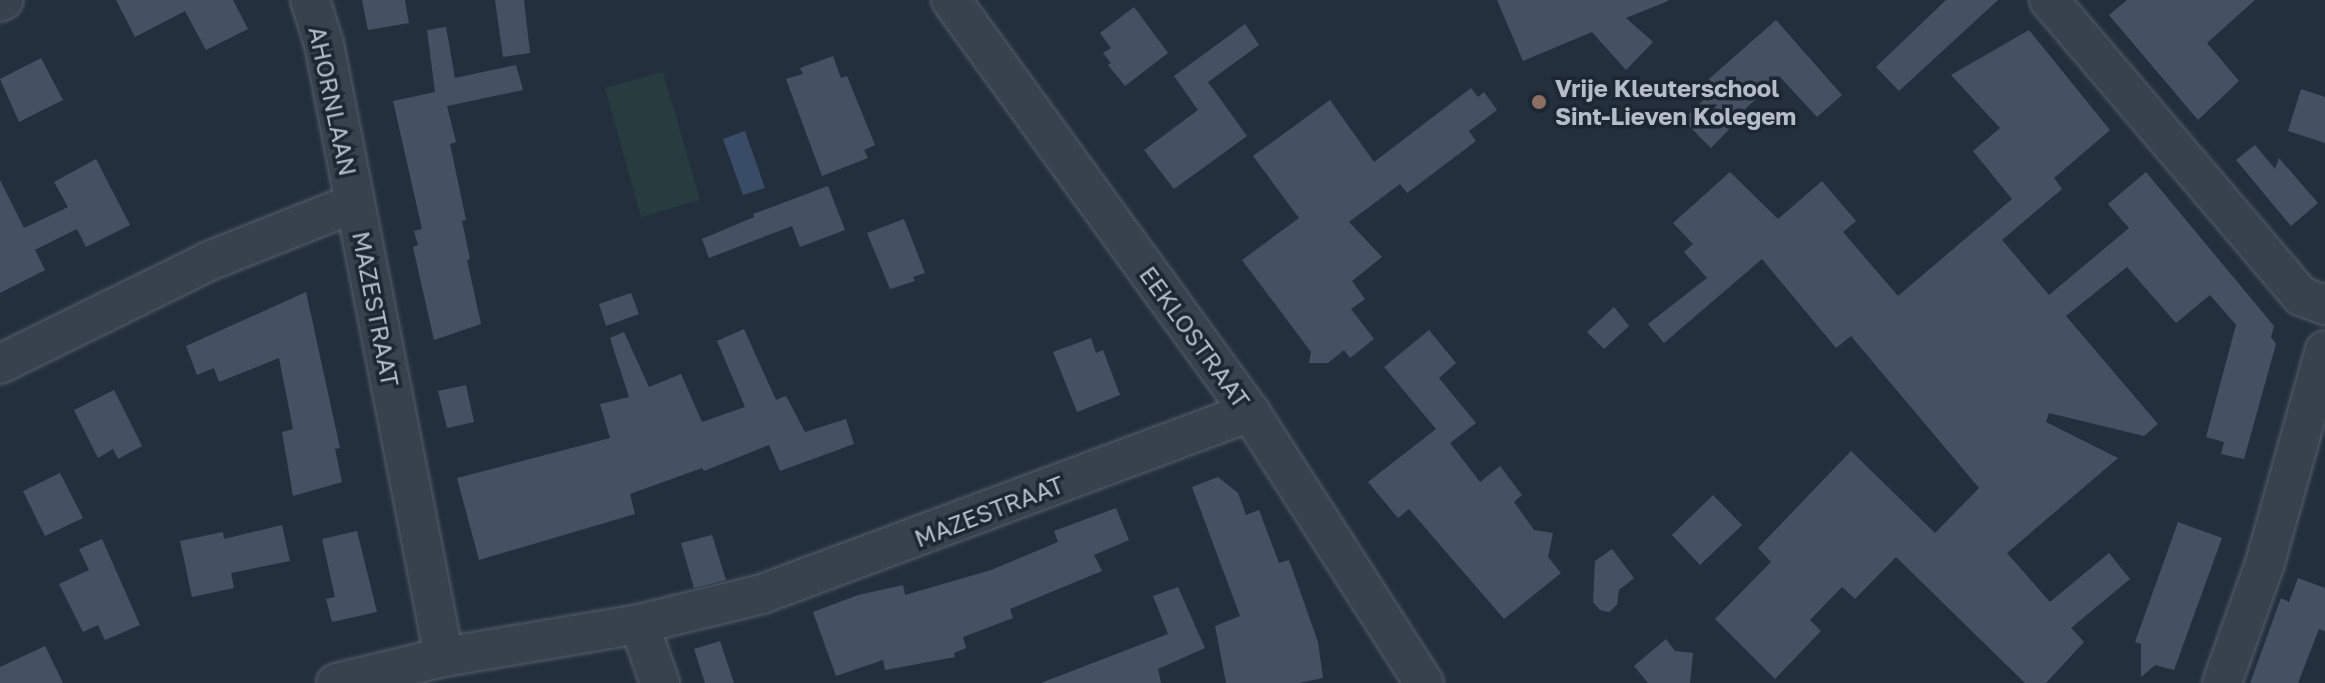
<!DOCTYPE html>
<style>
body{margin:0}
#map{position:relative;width:2325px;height:683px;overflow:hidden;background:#242f3e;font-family:"Golos Text",sans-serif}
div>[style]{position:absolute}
.green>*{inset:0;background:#263c3f}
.water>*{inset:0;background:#394c67}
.building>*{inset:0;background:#455162}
.roads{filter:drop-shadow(0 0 2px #565f6c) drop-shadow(0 0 2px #565f6c)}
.minor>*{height:38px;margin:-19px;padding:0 19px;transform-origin:19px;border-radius:19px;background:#38414e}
.dots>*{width:22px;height:22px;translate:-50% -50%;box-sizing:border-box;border:4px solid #1d2633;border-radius:50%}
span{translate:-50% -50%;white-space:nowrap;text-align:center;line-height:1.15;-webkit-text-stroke:7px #1d2633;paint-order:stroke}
.poi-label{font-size:24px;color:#b4bcc9;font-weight:700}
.left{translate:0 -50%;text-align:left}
.street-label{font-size:24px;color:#b4bcc9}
</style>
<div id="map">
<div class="green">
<div style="clip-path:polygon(663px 72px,700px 200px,641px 217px,605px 88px)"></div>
</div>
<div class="water">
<div style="clip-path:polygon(745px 131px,765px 188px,743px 195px,723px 139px)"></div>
</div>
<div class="building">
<div style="clip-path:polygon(116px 0,233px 0,248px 29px,206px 50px,185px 11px,135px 37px)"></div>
<div style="clip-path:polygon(362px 0,405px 0,409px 23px,368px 30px)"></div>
<div style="clip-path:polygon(495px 0,524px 0,530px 53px,503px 57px)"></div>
<div style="clip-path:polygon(1497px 0,1668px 0,1668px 1px,1626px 18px,1653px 42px,1626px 70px,1592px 32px,1523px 61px)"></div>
<div style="clip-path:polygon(1946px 0,1998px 0,1899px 91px,1876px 67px)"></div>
<div style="clip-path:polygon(2127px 0,2255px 0,2207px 43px,2239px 81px,2198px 120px,2109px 15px)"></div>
<div style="clip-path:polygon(1134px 7px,1168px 53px,1125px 86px,1108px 65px,1111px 63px,1103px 53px,1111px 48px,1100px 33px)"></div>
<div style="clip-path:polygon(1776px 20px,1842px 95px,1817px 117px,1780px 77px,1734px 119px,1737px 121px,1711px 148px,1683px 120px,1716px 88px,1709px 79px)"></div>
<div style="clip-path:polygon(1245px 24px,1259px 45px,1208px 82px,1247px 136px,1174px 189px,1144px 150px,1198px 110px,1174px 76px)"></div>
<div style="clip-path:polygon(446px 27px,455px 78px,516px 65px,523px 90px,447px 106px,456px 142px,450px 144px,466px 220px,462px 221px,470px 259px,467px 260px,481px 324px,434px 340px,413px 247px,418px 245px,414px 231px,422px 229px,393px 101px,435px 92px,427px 30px)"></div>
<div style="clip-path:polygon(2029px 30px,2110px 130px,2054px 178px,2062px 189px,2002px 240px,2049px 295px,2129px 228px,2108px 204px,2146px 172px,2274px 326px,2271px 337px,2276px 344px,2244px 459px,2221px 454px,2224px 442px,2206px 437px,2236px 325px,2210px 295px,2176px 323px,2127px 267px,2066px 316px,2158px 424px,2144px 436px,2049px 413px,2046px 422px,2118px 458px,2007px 553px,2050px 602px,2109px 553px,2130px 579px,2071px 628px,2084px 642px,2046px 683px,2025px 683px,1896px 557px,1855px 599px,1842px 587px,1810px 620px,1821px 631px,1775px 679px,1715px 619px,1771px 562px,1758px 548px,1851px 451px,1935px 533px,1979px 488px,1851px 336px,1836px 348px,1762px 259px,1664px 343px,1648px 324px,1707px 278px,1684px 252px,1693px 244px,1673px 223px,1730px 172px,1778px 219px,1822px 181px,1856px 221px,1843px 232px,1898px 296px,2012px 199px,1973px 151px,2000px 128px,1951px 75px)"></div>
<div style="clip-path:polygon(833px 56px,841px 78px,847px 76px,875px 145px,864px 150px,868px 158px,822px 176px,786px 79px,803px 74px,800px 68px)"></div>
<div style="clip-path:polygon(41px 58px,63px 100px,19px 122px,0 79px)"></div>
<div style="clip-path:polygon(1471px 88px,1478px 97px,1484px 92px,1497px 110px,1469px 131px,1476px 141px,1407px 193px,1400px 184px,1349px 222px,1382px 257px,1352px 281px,1365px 299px,1351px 309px,1374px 339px,1350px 358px,1344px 350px,1328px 363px,1309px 363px,1311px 352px,1242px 260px,1299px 218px,1253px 156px,1330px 100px,1374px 162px)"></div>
<div style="clip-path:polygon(2301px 89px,2325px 97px,2325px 143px,2288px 131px)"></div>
<div style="clip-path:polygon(2255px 145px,2275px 169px,2279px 158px,2318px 203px,2291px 226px,2236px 160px)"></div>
<div style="clip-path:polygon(96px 159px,130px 225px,86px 247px,77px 229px,35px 250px,45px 270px,0 293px,0 180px,24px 228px,68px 207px,54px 182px)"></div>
<div style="clip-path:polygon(828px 186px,845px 230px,800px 247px,792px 226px,709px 258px,702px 239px,754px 217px,753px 214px)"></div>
<div style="clip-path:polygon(904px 219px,925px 273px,913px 277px,915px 281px,890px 289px,867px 233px)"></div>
<div style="clip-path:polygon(306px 292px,340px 448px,335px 449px,342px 482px,293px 496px,282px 432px,293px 429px,279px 358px,219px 382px,214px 368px,197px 375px,186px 346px)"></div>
<div style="clip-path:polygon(631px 293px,639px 314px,606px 326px,599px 304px)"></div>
<div style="clip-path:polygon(1614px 307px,1629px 326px,1604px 349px,1587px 332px)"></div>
<div style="clip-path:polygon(744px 329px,776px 400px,786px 396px,805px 432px,846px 419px,854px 444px,780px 471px,769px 445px,704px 471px,702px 468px,630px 494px,635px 514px,479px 560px,457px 478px,610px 438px,600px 404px,629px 397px,610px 338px,624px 332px,649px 387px,681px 374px,702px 422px,745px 407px,717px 341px)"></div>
<div style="clip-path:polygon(1429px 330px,1456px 363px,1439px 378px,1476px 423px,1450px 443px,1480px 482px,1500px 466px,1522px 495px,1514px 502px,1534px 530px,1553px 533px,1548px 557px,1561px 573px,1504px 619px,1409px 509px,1398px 518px,1368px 482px,1436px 429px,1384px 367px)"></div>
<div style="clip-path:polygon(1091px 338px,1096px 353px,1103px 350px,1120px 395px,1077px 412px,1053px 352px)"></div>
<div style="clip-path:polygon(466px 385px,474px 422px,447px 428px,438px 391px)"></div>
<div style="clip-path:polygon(114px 390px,142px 446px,118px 459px,113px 449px,98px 458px,74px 410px)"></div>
<div style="clip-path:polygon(60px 473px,83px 518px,45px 536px,23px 491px)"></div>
<div style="clip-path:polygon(1218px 477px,1238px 493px,1246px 515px,1259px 510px,1279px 563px,1289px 560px,1318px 642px,1323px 678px,1299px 683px,1226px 683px,1215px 626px,1240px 616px,1192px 487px)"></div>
<div style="clip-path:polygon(1713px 495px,1742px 525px,1700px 565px,1672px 535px)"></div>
<div style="clip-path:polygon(1116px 508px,1129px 540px,1094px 555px,1102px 571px,1010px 609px,1013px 618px,963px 637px,966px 648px,954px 653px,955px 657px,885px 670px,883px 660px,836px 676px,813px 612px,858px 595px,903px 585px,905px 595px,991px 570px,1058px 542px,1054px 531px)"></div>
<div style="clip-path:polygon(2178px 522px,2222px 538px,2174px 670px,2155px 665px,2141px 677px,2141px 644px,2135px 642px)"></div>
<div style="clip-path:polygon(282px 525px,290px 561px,231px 573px,234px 588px,192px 597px,180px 541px,223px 532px,224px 539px)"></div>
<div style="clip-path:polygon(357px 531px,377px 612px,332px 622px,326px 599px,335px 597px,322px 539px)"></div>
<div style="clip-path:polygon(712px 535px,726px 580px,694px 588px,681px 543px)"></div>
<div style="clip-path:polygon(102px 539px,140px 625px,105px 640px,98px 625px,83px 632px,59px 584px,89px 570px,79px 549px)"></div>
<div style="clip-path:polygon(1612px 549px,1634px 578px,1619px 590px,1617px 605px,1609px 612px,1600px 610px,1593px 602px,1595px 561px)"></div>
<div style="clip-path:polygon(2298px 578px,2325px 588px,2325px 631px,2319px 629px,2298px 683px,2250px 683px,2281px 598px,2289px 602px)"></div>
<div style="clip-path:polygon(1178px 587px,1205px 648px,1158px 669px,1161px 683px,1041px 683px,1168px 634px,1153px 596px)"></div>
<div style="clip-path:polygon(1666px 639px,1675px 651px,1693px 653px,1690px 683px,1648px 683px,1634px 666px)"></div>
<div style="clip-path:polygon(720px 641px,734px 683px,705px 683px,694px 649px)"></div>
<div style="clip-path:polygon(45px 646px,63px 683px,0 683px,0 667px)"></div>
</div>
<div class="roads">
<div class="minor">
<div style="left:310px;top:0;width:46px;rotate:72.3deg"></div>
<div style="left:324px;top:44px;width:625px;rotate:78.92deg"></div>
<div style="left:951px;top:0;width:509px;rotate:54.03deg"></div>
<div style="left:1250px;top:412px;width:322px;rotate:57.3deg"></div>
<div style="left:2049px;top:0;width:389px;rotate:49.6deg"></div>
<div style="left:2301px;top:296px;width:26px;rotate:21deg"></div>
<div style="left:0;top:2px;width:4px;rotate:-27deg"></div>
<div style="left:0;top:364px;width:233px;rotate:-26.2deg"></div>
<div style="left:209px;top:261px;width:157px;rotate:-21.7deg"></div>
<div style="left:639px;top:624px;width:63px;rotate:70.4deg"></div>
<div style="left:336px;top:683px;width:111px;rotate:-13.5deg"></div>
<div style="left:444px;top:657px;width:198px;rotate:-9.6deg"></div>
<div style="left:639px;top:624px;width:127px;rotate:-13.7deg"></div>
<div style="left:762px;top:594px;width:521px;rotate:-20.45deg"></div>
<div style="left:2222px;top:683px;width:127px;rotate:-70.3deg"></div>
<div style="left:2265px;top:563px;width:221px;rotate:-74.3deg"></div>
</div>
</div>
<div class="dots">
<div style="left:1539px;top:102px;background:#8d6e63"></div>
</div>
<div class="poi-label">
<span class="left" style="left:1555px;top:102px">Vrije Kleuterschool<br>Sint-Lieven Kolegem</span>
</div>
<div class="street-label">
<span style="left:333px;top:101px;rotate:78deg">AHORNLAAN</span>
<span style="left:376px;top:309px;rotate:79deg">MAZESTRAAT</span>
<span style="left:1195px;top:337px;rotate:54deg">EEKLOSTRAAT</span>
<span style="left:989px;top:511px;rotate:-21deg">MAZESTRAAT</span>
</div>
</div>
